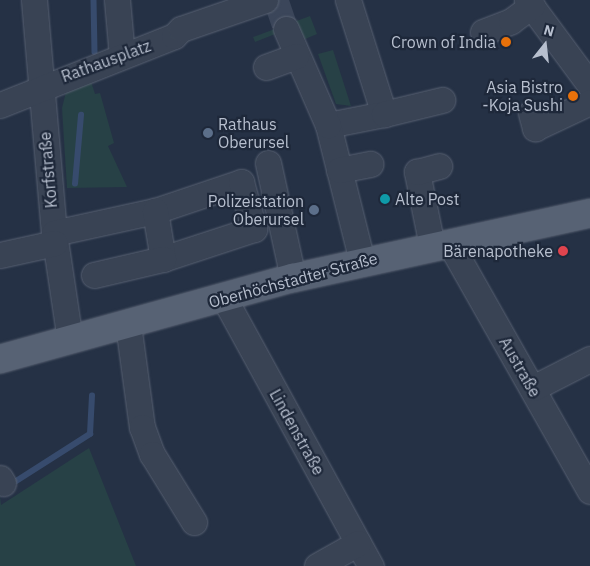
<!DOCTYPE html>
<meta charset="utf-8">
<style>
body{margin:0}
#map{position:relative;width:590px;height:566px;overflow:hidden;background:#253145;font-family:"IBM Plex Sans",sans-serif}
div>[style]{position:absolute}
.green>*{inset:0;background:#274146}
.stream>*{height:5.5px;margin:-2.75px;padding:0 2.75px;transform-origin:2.75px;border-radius:2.75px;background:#374b6d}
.minor-tunnel>*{height:25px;margin-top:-12.5px;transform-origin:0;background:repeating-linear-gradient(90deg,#3b465a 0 25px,transparent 0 37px)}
.roads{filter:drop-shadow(0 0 1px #586172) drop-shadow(0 0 1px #586172)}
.minor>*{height:25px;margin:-12.5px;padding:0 12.5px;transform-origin:12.5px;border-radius:12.5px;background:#394354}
.major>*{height:28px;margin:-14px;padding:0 14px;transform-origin:14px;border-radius:14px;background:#576274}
.dots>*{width:14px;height:14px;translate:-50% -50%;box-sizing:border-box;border:2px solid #1e283a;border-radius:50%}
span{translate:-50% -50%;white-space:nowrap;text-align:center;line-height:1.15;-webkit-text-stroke:4.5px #1e283a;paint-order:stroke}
.poi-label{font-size:16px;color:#b7bfce}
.right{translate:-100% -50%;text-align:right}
.left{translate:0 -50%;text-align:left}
.street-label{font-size:16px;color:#b7bfce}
.north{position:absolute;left:520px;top:20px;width:50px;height:50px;-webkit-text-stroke:4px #1e283a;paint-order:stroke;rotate:16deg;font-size:14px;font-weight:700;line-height:20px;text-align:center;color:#b7bfce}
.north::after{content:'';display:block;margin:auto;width:18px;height:22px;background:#b7bfce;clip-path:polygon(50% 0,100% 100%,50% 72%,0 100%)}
</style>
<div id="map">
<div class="green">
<div style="clip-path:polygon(310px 16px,317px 34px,298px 42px,293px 27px,255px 42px,253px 37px)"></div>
<div style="clip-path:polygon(333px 50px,351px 106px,336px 104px,318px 54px)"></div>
<div style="clip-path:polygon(89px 75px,95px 94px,100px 93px,114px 143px,108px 146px,127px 187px,67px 188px,62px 108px,67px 88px)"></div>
<div style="clip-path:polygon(89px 448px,136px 566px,0 566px,0 496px,1px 505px)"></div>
</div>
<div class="stream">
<div style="left:94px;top:0;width:52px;rotate:88.9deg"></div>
<div style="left:75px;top:184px;width:69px;rotate:-85deg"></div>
<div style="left:10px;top:485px;width:95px;rotate:-32.5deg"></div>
<div style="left:90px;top:434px;width:38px;rotate:-87deg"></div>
</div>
<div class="minor-tunnel">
<div style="left:276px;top:0;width:31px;rotate:71deg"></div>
</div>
<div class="roads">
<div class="minor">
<div style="left:34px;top:0;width:234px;rotate:85.1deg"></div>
<div style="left:54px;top:233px;width:108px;rotate:81.5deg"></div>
<div style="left:117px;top:0;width:56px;rotate:84.9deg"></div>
<div style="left:348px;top:0;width:120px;rotate:72.5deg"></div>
<div style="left:384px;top:114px;width:57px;rotate:168.9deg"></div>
<div style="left:328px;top:125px;width:140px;rotate:76deg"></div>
<div style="left:527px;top:0;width:106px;rotate:53.5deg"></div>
<div style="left:286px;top:29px;width:105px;rotate:66.4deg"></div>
<div style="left:483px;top:32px;width:30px;rotate:-21deg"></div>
<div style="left:511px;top:21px;width:26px;rotate:-36deg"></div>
<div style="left:266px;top:67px;width:32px;rotate:-20deg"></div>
<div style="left:0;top:105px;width:187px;rotate:-21.6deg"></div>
<div style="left:174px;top:36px;width:10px;rotate:-45deg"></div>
<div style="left:181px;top:29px;width:89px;rotate:-19deg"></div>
<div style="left:531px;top:113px;width:16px;rotate:75deg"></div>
<div style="left:535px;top:128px;width:61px;rotate:-25.3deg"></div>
<div style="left:384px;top:114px;width:60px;rotate:-13.6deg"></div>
<div style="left:268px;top:163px;width:118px;rotate:77.7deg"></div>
<div style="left:339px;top:170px;width:32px;rotate:-11deg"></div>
<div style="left:54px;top:233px;width:103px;rotate:-12.3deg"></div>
<div style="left:155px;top:211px;width:91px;rotate:-18.6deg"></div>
<div style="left:241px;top:182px;width:49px;rotate:74.5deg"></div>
<div style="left:254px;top:229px;width:96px;rotate:161.8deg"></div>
<div style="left:163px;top:259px;width:49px;rotate:-99.5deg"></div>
<div style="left:449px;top:242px;width:286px;rotate:60.5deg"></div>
<div style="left:432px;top:246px;width:76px;rotate:-101.5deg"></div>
<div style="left:417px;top:172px;width:23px;rotate:-15deg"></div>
<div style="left:0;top:255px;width:56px;rotate:-12.3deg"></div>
<div style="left:94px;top:275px;width:71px;rotate:-13.1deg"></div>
<div style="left:224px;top:298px;width:306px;rotate:61.3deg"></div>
<div style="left:128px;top:324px;width:104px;rotate:82.3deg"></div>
<div style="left:142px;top:427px;width:29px;rotate:70deg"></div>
<div style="left:152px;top:454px;width:80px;rotate:58.3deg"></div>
<div style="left:533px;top:388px;width:64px;rotate:-27deg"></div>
<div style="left:0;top:478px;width:6px;rotate:59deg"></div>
<div style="left:317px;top:566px;width:47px;rotate:-29.3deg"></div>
</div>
<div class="major">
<div style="left:0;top:359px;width:304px;rotate:-15.5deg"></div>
<div style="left:293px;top:278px;width:304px;rotate:-12.3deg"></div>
</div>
</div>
<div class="dots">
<div style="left:506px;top:42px;background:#e8710a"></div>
<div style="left:573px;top:96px;background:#e8710a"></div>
<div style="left:208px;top:133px;background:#5c6f8a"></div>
<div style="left:385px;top:199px;background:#0f9aa8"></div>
<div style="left:314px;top:210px;background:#5c6f8a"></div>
<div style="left:563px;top:251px;background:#e0444e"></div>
</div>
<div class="poi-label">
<span class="right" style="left:496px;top:42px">Crown of India</span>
<span class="right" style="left:563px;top:96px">Asia Bistro<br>-Koja Sushi</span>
<span class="left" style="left:218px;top:133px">Rathaus<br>Oberursel</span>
<span class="left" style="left:395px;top:199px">Alte Post</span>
<span class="right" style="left:304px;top:210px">Polizeistation<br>Oberursel</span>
<span class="right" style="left:553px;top:251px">Bärenapotheke</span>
</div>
<div class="street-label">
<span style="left:106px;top:61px;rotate:-20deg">Rathausplatz</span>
<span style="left:48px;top:170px;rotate:-95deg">Korfstraße</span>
<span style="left:293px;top:280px;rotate:-15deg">Oberhöchstadter Straße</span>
<span style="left:520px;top:367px;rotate:60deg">Austraße</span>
<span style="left:297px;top:432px;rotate:61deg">Lindenstraße</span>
</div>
<div class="north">N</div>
</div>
